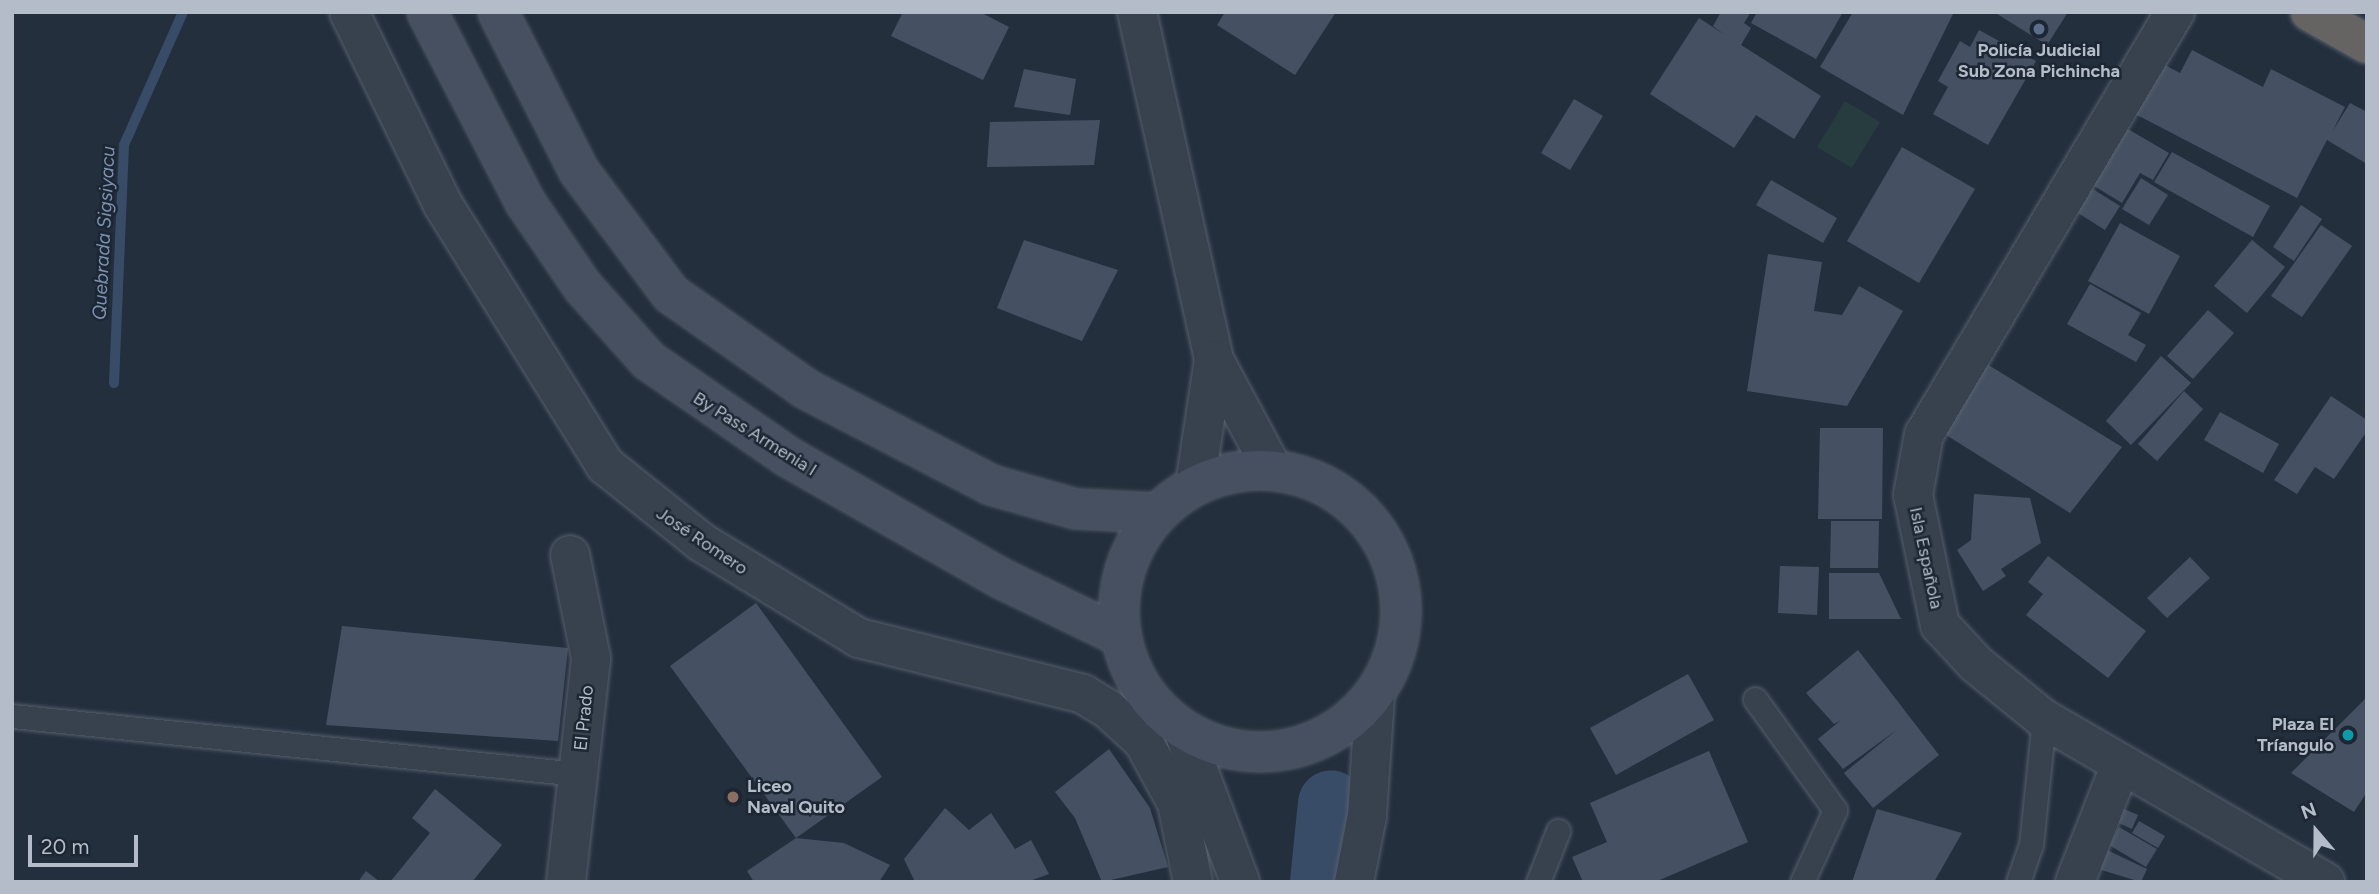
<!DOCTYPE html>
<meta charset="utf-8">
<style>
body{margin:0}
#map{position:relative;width:2379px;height:894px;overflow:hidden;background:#242f3e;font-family:Figtree,sans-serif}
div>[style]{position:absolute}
.green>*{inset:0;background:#263c3f}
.stream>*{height:10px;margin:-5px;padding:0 5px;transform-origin:5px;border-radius:5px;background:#394c67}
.river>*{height:66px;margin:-33px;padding:0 33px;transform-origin:33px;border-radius:33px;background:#394c67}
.building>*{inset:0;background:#455162}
.roads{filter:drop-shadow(0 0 2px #565f6c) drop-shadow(0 0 2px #565f6c)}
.service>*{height:23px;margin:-11.5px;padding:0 11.5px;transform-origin:11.5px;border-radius:11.5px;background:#38414e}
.minor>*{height:38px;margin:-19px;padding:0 19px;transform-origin:19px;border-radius:19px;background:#38414e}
.tertiary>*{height:38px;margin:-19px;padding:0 19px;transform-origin:19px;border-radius:19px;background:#38414e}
.secondary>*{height:38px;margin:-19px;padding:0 19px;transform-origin:19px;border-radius:19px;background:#465061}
.secondary>.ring{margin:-19px;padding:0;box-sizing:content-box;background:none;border:38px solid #465061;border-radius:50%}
.trunk>*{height:38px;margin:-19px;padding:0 19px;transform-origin:19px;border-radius:19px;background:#656462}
.dots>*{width:19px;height:19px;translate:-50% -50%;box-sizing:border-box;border:4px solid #1d2633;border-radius:50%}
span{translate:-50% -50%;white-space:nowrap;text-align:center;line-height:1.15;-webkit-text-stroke:5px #1d2633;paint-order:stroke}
.poi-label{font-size:18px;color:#b4bcc9;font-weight:700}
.right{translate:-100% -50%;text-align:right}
.left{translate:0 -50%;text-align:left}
.street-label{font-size:18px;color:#b4bcc9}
.water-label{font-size:19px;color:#7c92b1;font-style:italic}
.frame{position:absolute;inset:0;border:14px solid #b4bcc9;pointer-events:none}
.north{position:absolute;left:2281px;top:796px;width:70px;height:70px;-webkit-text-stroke:5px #1d2633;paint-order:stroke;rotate:340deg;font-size:19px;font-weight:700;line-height:28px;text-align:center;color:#b4bcc9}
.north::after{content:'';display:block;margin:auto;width:24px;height:32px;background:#b4bcc9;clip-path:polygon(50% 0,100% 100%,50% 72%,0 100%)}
.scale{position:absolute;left:28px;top:835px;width:110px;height:32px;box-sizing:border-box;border:4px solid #b4bcc9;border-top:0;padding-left:9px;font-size:21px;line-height:24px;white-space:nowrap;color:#b4bcc9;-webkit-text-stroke:5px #1d2633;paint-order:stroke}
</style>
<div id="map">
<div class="green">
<div style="clip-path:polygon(1845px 101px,1880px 122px,1852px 168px,1817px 147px)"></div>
</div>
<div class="stream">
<div style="left:114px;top:383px;width:238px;rotate:-87.6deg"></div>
<div style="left:124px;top:145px;width:145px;rotate:-66.1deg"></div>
</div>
<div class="river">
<div style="left:1323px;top:882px;width:79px;rotate:-84.2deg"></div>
</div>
<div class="building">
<div style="clip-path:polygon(903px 12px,980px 12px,1009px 27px,983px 80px,891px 36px)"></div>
<div style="clip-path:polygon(1225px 12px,1336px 12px,1295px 75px,1217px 25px)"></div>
<div style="clip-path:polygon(1721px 12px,1751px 12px,1744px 23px,1751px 28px,1741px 45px,1821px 96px,1794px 139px,1756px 115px,1734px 148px,1650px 94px,1699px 18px,1725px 35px,1713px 26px)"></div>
<div style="clip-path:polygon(1757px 12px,1795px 13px,1843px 12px,1816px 59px,1751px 23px)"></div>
<div style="clip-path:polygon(1853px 12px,1954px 12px,1903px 115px,1820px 67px)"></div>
<div style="clip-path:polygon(1994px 12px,2068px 12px,2047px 45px)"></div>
<div style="clip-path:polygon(1979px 30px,2036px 61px,1988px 145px,1933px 114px,1948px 87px,1938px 81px,1960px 41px,1970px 47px)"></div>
<div style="clip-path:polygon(2192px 50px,2263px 87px,2271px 69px,2345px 107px,2332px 132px,2350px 103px,2367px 112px,2367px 164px,2327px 140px,2297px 198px,2135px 114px,2161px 63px,2180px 73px)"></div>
<div style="clip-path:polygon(1024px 69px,1076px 79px,1070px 115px,1014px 107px)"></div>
<div style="clip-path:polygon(1574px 99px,1603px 116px,1570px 170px,1541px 153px)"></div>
<div style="clip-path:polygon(1100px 120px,1094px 165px,987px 167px,990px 122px)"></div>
<div style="clip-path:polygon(2121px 125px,2169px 153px,2153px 180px,2140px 173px,2122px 203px,2086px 181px)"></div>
<div style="clip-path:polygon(1902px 147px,1975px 189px,1919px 283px,1847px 241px)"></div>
<div style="clip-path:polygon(2172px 152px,2270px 206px,2253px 237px,2154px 182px)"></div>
<div style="clip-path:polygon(2141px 178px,2168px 195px,2149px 225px,2122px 209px)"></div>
<div style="clip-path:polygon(1771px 180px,1837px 218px,1823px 243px,1756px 205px)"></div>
<div style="clip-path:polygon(2088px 186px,2120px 206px,2105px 230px,2078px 213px)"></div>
<div style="clip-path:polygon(2301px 205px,2322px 219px,2294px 261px,2273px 247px)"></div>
<div style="clip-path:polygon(2120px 223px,2180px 256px,2149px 314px,2088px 281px)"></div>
<div style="clip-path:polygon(2321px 225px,2352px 246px,2302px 317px,2271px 296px)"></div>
<div style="clip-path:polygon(1024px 240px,1118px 270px,1082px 341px,997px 308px)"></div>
<div style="clip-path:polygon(2252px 240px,2285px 267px,2247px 313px,2214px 286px)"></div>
<div style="clip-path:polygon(1768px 254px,1822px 262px,1814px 311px,1842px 315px,1859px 286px,1903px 311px,1847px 406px,1747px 391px)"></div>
<div style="clip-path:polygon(2090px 284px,2141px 313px,2128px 335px,2146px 345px,2136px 362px,2067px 324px)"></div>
<div style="clip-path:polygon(2208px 310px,2234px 333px,2193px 379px,2167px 356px)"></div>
<div style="clip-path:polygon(2161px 356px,2191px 383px,2131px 445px,2106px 421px)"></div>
<div style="clip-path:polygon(1982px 361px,2122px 447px,2070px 513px,1943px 433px)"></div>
<div style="clip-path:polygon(2184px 391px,2203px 409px,2157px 461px,2138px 444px)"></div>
<div style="clip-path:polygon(2331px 396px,2367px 420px,2367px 431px,2334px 479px,2315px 467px,2297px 494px,2274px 480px)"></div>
<div style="clip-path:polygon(2220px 412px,2279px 444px,2263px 473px,2204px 440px)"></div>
<div style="clip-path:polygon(1820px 428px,1883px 428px,1882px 519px,1818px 519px)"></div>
<div style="clip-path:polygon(1974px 494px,2030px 498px,2041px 543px,2001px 569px,2006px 576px,1983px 591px,1957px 550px,1971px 540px)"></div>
<div style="clip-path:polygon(1831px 521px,1879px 521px,1878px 568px,1830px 568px)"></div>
<div style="clip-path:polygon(2048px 556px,2146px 631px,2108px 678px,2026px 615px,2043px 594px,2028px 582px)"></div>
<div style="clip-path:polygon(2190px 557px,2210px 578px,2167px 618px,2147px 598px)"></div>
<div style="clip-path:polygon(1780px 566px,1819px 567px,1817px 615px,1778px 613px)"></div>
<div style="clip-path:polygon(1829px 573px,1879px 573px,1901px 619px,1829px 619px)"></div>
<div style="clip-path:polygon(756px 603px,882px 777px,796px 838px,670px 666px)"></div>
<div style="clip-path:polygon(342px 626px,568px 648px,558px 741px,326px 725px)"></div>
<div style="clip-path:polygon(1858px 650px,1939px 755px,1873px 808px,1844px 773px,1898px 729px,1843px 769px,1818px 739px,1841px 720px,1834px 724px,1806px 693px)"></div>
<div style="clip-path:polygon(1688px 674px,1714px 720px,1616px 775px,1590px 728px)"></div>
<div style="clip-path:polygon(2367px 697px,2367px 792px,2354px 812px,2291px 773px)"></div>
<div style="clip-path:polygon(1109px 749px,1150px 808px,1168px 867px,1102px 882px,1075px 818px,1055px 792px)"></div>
<div style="clip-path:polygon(1709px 751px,1748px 842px,1655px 882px,1583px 882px,1572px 857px,1607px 842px,1590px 803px)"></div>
<div style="clip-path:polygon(435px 789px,502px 845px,472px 882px,390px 882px,430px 833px,412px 818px)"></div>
<div style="clip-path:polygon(2110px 803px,2138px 815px,2132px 829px,2103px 816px)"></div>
<div style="clip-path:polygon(945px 808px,969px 830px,991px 813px,1015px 849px,1031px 840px,1049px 874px,1027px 882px,915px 882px,904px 859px)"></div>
<div style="clip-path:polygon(1877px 809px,1962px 833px,1934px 882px,1852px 882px)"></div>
<div style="clip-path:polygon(2139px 821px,2165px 836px,2158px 848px,2132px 833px)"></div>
<div style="clip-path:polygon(2119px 827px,2157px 849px,2146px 867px,2109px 845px)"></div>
<div style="clip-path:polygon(796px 838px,844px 843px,890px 865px,879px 882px,754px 882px,747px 871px)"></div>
<div style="clip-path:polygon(2107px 850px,2147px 869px,2141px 882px,2098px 869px)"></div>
<div style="clip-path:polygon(366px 871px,380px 882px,358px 882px)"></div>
</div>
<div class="roads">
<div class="service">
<div style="left:1755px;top:699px;width:137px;rotate:54.2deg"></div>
<div style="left:1835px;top:810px;width:79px;rotate:114.6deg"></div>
<div style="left:12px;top:716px;width:569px;rotate:5.85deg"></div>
<div style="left:1538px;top:882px;width:55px;rotate:-68.6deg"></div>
<div style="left:2018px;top:882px;width:39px;rotate:-71deg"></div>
<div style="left:2031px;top:845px;width:127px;rotate:-84.1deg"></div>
</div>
<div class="minor">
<div style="left:349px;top:12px;width:212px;rotate:64deg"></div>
<div style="left:442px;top:203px;width:309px;rotate:58.1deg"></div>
<div style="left:605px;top:465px;width:123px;rotate:38.7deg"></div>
<div style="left:701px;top:542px;width:185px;rotate:31.3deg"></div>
<div style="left:859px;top:638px;width:231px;rotate:14deg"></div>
<div style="left:1083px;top:694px;width:29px;rotate:31deg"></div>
<div style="left:1108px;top:709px;width:47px;rotate:42.4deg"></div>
<div style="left:1143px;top:741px;width:71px;rotate:61.3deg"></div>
<div style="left:1177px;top:803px;width:81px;rotate:78.6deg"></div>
<div style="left:1137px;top:12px;width:356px;rotate:77.5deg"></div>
<div style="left:1214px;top:360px;width:125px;rotate:61.8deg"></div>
<div style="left:2175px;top:12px;width:491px;rotate:120.7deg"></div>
<div style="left:1924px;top:434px;width:62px;rotate:100.2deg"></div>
<div style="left:1913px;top:495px;width:133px;rotate:78.3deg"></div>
<div style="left:1940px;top:625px;width:53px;rotate:47.3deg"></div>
<div style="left:1976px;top:664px;width:87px;rotate:39deg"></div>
<div style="left:2044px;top:719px;width:325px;rotate:30.1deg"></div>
<div style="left:1195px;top:485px;width:126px;rotate:-81.4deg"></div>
<div style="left:566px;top:882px;width:225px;rotate:-83.6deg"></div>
<div style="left:591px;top:658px;width:105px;rotate:-101.5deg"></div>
<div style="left:2075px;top:882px;width:127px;rotate:-68.7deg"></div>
</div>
<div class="tertiary">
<div style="left:1183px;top:730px;width:162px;rotate:69.4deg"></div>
<div style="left:1354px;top:882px;width:67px;rotate:-78.9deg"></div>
<div style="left:1367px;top:816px;width:122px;rotate:-86.2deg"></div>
</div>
<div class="secondary">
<div style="left:427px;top:12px;width:214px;rotate:62.7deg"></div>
<div style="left:525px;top:202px;width:103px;rotate:55.7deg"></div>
<div style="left:583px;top:287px;width:99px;rotate:48.3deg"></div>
<div style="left:649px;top:361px;width:169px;rotate:34.6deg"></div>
<div style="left:788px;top:457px;width:244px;rotate:29.7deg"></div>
<div style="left:1000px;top:578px;width:133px;rotate:25.8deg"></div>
<div style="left:498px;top:12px;width:178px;rotate:63deg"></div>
<div style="left:579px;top:171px;width:154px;rotate:53.2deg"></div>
<div style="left:671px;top:294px;width:165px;rotate:35.1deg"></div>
<div style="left:806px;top:389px;width:208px;rotate:27.4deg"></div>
<div style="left:991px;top:485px;width:88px;rotate:15.8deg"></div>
<div style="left:1076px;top:509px;width:81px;rotate:2.8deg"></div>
<div class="ring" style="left:1119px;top:470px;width:244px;height:244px"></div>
</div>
<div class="trunk">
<div style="left:2310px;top:12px;width:65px;rotate:29.3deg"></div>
</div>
</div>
<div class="dots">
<div style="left:2039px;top:29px;background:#5c6f8a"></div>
<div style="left:2348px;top:735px;background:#0f9aa8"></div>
<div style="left:733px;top:797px;background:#8d6e63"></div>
</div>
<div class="poi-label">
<span style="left:2039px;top:61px">Policía Judicial<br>Sub Zona Pichincha</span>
<span class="right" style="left:2334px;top:735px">Plaza El<br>Tríangulo</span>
<span class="left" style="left:747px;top:797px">Liceo<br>Naval Quito</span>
</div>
<div class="street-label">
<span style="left:755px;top:434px;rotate:32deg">By Pass Armenia I</span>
<span style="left:702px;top:541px;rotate:34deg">José Romero</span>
<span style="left:1926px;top:558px;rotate:78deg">Isla Española</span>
<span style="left:584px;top:718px;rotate:-84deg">El Prado</span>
</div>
<div class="water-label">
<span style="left:104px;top:233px;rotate:-87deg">Quebrada Sigsiyacu</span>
</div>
<div class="frame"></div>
<div class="north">N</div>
<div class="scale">20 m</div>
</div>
